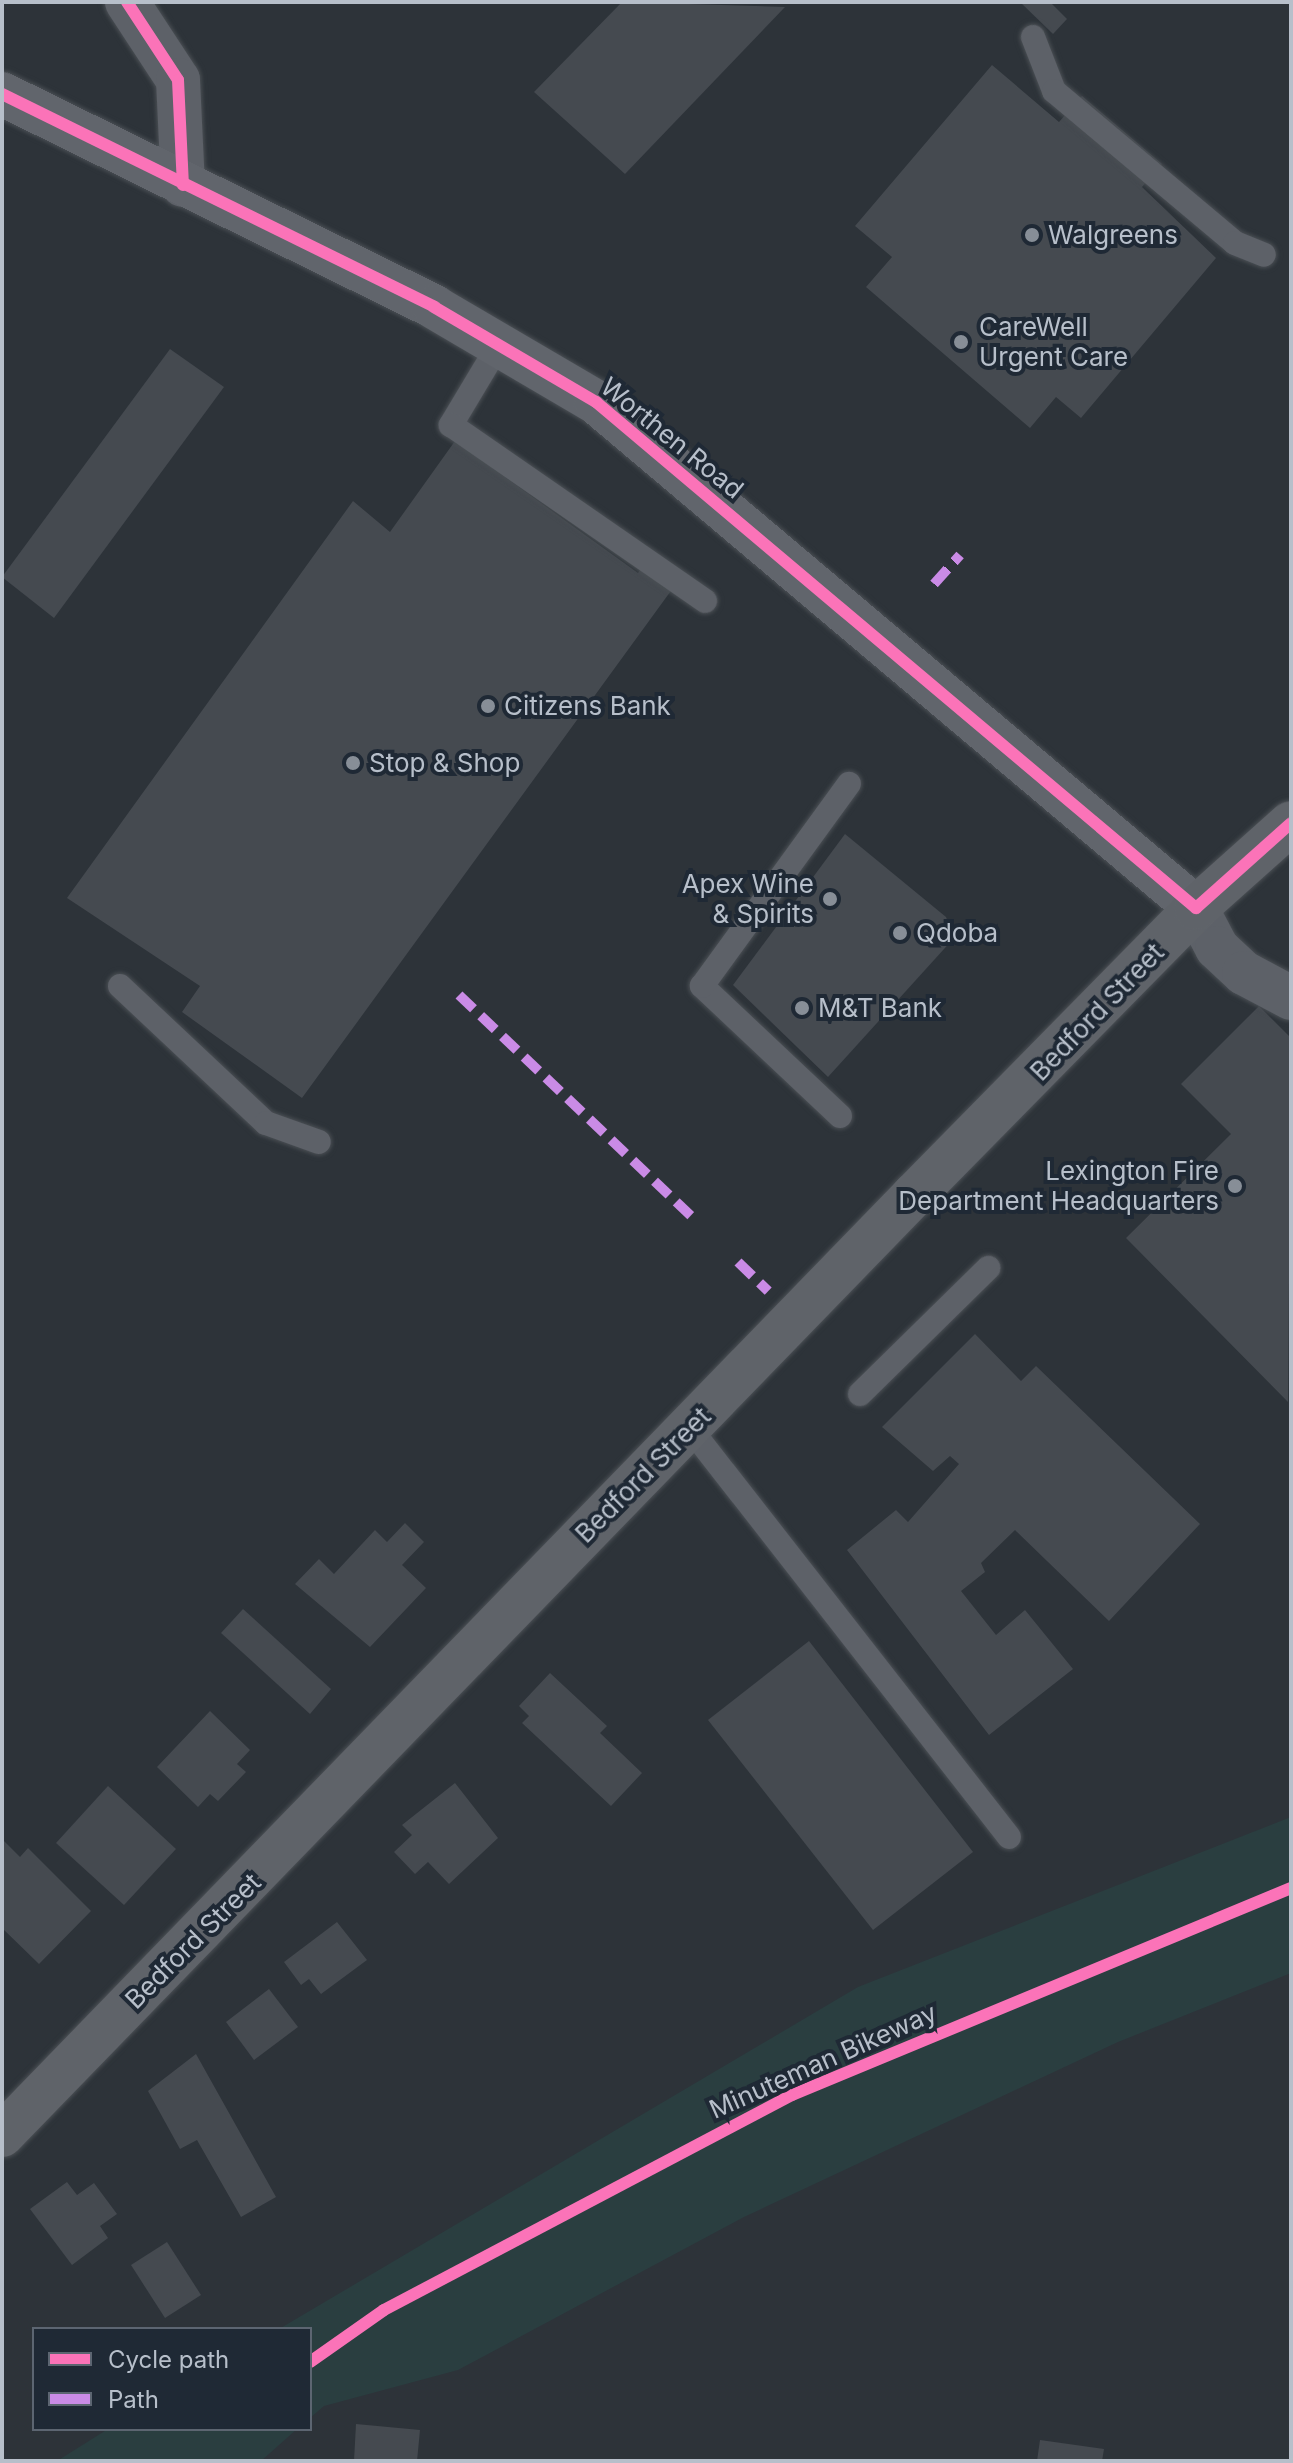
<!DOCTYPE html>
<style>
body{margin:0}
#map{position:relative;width:1293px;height:2463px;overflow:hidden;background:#2d3339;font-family:Inter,sans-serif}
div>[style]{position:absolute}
.green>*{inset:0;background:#2a3e40}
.building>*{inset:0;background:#454a50}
.roads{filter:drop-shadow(0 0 2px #4a4f54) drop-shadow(0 0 2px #4a4f54)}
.lane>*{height:24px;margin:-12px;padding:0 12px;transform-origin:12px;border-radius:12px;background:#5d6168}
.street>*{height:44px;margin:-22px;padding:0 22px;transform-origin:22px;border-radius:22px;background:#5d6168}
.secondary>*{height:44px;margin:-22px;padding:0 22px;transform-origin:22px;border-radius:22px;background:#61656c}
.primary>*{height:44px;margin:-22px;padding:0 22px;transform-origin:22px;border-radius:22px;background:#5f6369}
.quiet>*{height:10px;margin-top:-5px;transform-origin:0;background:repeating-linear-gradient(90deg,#ca8be6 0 20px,transparent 0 30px)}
.cycleway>*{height:12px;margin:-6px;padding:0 6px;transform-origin:6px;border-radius:6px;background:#fb73b8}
.dots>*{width:22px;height:22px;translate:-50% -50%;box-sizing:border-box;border:4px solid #1f2935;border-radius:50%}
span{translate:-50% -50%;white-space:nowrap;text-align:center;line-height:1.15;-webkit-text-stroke:8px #1f2935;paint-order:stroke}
.poi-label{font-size:26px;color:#b7bfca}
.left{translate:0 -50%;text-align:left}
.right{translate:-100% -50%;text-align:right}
.street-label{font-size:26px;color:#b7bfca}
.frame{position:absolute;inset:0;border:4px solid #b7bfca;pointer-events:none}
.legend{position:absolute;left:32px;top:2327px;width:280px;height:104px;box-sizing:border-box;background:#1f2935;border:2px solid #5c6571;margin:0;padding:10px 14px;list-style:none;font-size:24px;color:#b7bfca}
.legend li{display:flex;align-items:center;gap:16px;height:40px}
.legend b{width:40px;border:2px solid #5c6571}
</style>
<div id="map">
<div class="green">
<div style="clip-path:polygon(1291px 1817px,1291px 1973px,1118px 2042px,744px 2217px,458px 2370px,324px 2406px,310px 2418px,310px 2329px,279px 2329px,858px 1987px)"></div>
<div style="clip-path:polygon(108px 2429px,297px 2429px,261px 2461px,57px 2461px)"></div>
</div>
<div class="building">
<div style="clip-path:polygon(622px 2px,785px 7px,625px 174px,534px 92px)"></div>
<div style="clip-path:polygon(1020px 2px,1050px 2px,1067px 19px,1053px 34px)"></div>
<div style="clip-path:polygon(992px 65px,1059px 122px,1082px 96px,1162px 164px,1142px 187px,1216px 258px,1081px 418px,1056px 397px,1030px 428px,866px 287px,892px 257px,855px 226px)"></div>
<div style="clip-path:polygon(170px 349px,224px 387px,54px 618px,2px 577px)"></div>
<div style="clip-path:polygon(455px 441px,638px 573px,643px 566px,673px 588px,302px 1098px,182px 1012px,200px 986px,67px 898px,353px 501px,390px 532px)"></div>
<div style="clip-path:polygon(845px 834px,946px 917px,954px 938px,828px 1077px,733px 985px)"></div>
<div style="clip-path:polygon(1259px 1006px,1291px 1038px,1288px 1402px,1126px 1238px,1231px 1134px,1181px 1084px)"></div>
<div style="clip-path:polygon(975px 1334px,1021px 1381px,1036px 1366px,1200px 1524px,1109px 1621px,1015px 1530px,981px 1563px,985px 1572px,961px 1591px,996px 1635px,1025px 1610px,1073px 1669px,989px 1735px,847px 1550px,896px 1510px,908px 1522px,959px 1464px,950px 1456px,933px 1471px,882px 1427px)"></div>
<div style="clip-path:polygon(405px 1523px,424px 1542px,402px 1565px,426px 1588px,370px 1647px,295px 1584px,319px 1559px,334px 1574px,375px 1530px,387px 1542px)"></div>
<div style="clip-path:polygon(243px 1609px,331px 1689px,310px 1714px,221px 1633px)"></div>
<div style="clip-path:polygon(809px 1641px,973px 1852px,873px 1930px,708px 1720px)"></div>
<div style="clip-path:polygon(550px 1673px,607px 1726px,600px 1733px,642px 1773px,611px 1806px,522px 1723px,529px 1716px,519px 1706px)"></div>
<div style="clip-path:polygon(210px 1711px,250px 1750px,237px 1764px,246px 1772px,218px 1801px,210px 1794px,198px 1807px,157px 1767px)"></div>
<div style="clip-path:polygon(455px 1783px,498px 1838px,449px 1884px,428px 1862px,415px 1874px,394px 1852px,412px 1835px,402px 1825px)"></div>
<div style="clip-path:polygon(108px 1786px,176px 1849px,124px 1905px,56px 1843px)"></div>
<div style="clip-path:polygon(2px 1839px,20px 1857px,28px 1848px,91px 1911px,39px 1964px,2px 1928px)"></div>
<div style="clip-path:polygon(337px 1922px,367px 1960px,321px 1994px,309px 1979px,301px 1985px,284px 1962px)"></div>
<div style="clip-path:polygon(269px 1989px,298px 2027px,254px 2060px,226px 2022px)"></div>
<div style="clip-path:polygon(196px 2054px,276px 2197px,241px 2217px,197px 2140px,180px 2149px,148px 2091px)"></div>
<div style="clip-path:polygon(67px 2182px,77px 2195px,94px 2183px,117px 2214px,100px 2226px,108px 2238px,72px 2265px,30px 2209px)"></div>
<div style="clip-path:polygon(167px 2242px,201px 2295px,165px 2318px,131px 2265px)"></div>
<div style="clip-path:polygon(356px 2424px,420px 2430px,417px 2461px,354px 2461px)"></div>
<div style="clip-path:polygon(1040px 2440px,1104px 2449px,1102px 2461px,1037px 2461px)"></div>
</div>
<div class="roads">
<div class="lane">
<div style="left:1033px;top:37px;width:58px;rotate:68.7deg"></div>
<div style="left:1054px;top:91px;width:236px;rotate:40deg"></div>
<div style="left:1235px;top:243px;width:31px;rotate:22deg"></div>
<div style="left:500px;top:343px;width:96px;rotate:120.9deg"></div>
<div style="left:451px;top:425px;width:309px;rotate:34.7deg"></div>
<div style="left:120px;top:986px;width:200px;rotate:43.2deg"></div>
<div style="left:266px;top:1123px;width:56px;rotate:19.7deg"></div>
<div style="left:840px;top:1116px;width:190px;rotate:-136.7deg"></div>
<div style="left:702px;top:986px;width:250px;rotate:-54deg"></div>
<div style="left:860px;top:1394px;width:180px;rotate:-44.5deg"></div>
<div style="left:689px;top:1427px;width:520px;rotate:52.03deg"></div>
</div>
<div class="street">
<div style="left:127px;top:2px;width:93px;rotate:56.8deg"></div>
<div style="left:178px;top:80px;width:105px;rotate:87.3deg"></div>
<div style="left:1196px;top:908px;width:45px;rotate:62.3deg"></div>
<div style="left:1217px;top:948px;width:37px;rotate:43deg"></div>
<div style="left:1244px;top:973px;width:53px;rotate:28deg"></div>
</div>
<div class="secondary">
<div style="left:2px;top:94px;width:482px;rotate:26.2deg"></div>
<div style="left:434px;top:307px;width:188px;rotate:30.4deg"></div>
<div style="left:596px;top:402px;width:785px;rotate:40.14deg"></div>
</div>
<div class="primary">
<div style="left:2px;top:2135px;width:1310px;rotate:-45.87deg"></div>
<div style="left:914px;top:1195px;width:402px;rotate:-45.5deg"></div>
<div style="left:1196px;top:908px;width:127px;rotate:-41.8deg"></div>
</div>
</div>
<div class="quiet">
<div style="left:934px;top:584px;width:39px;rotate:-48deg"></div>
<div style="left:459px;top:995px;width:323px;rotate:43.6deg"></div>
<div style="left:738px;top:1262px;width:42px;rotate:44deg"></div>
</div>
<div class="cycleway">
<div style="left:127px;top:2px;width:93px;rotate:56.8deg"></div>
<div style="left:178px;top:80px;width:105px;rotate:87.3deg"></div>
<div style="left:2px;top:94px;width:482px;rotate:26.2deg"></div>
<div style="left:434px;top:307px;width:188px;rotate:30.4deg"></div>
<div style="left:596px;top:402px;width:785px;rotate:40.14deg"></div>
<div style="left:1196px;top:908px;width:127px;rotate:-41.8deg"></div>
<div style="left:310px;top:2362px;width:90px;rotate:-35.1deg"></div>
<div style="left:384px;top:2310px;width:461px;rotate:-27.8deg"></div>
<div style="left:792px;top:2095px;width:540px;rotate:-22.53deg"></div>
</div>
<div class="dots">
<div style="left:1032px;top:235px;background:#878e97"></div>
<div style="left:961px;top:342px;background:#878e97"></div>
<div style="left:488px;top:706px;background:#878e97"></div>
<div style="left:353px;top:763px;background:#878e97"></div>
<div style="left:830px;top:899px;background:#878e97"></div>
<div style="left:900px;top:933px;background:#878e97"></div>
<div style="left:802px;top:1008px;background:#878e97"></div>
<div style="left:1235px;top:1186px;background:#878e97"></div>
</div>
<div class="poi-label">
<span class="left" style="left:1048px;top:235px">Walgreens</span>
<span class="left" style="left:979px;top:342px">CareWell<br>Urgent Care</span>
<span class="left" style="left:504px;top:706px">Citizens Bank</span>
<span class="left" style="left:369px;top:763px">Stop &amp; Shop</span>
<span class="right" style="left:814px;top:899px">Apex Wine<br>&amp; Spirits</span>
<span class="left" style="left:916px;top:933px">Qdoba</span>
<span class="left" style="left:818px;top:1008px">M&amp;T Bank</span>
<span class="right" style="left:1219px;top:1186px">Lexington Fire<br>Department Headquarters</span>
</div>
<div class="street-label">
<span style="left:672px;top:438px;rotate:39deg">Worthen Road</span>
<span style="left:1097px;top:1012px;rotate:-46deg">Bedford Street</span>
<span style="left:643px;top:1475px;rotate:-45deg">Bedford Street</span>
<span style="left:193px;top:1941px;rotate:-45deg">Bedford Street</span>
<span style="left:823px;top:2061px;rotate:-24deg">Minuteman Bikeway</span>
</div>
<div class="frame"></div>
<ul class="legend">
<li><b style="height:10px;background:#fb73b8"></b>Cycle path</li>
<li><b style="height:10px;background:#ca8be6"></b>Path</li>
</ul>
</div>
